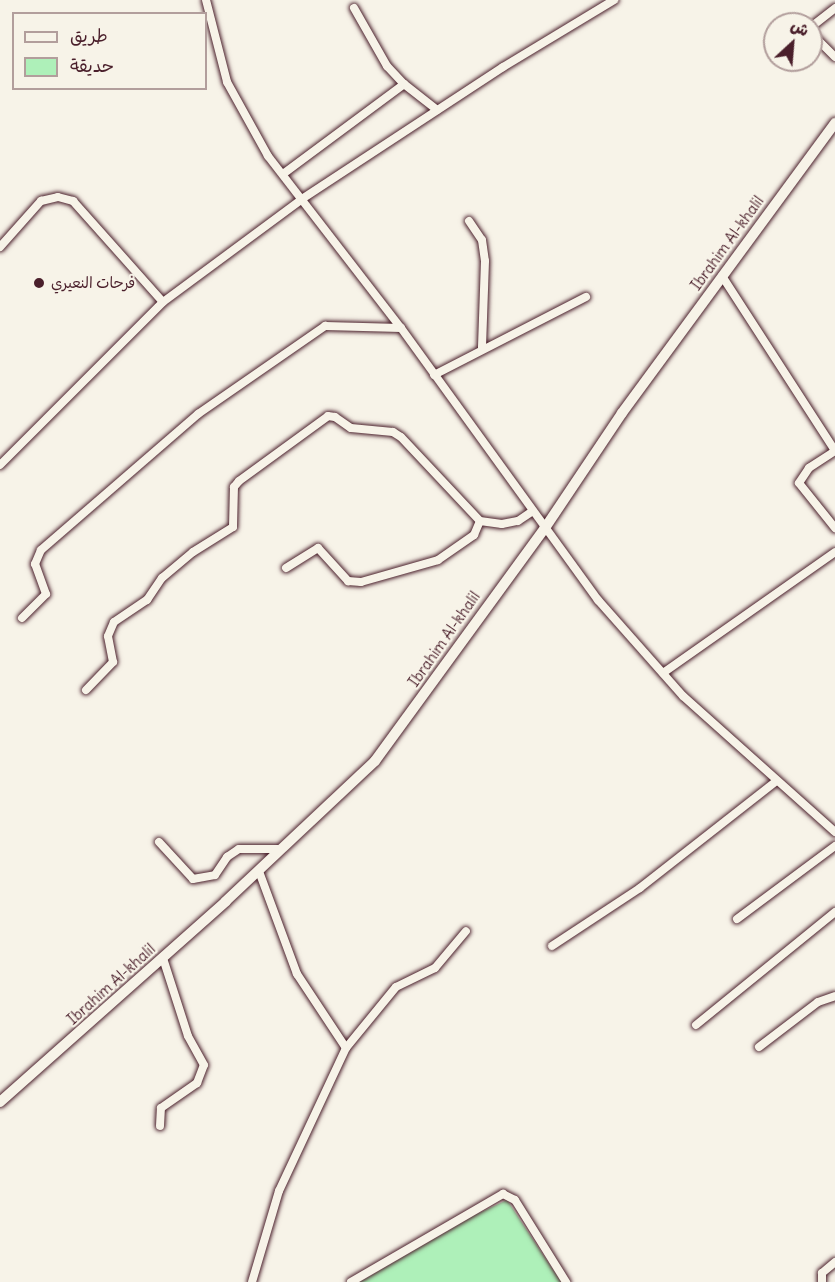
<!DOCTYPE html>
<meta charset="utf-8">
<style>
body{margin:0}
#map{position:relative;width:835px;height:1282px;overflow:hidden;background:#f7f3e8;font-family:Delius,"Playpen Sans Arabic",sans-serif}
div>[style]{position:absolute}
.green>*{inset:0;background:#aef0b9}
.roads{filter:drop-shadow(0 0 2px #4a1f2b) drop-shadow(0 0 2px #4a1f2b)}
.street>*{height:8px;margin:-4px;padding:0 4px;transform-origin:4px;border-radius:4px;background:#f7f3e8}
.secondary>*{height:10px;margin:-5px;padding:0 5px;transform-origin:5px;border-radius:5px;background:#f7f3e8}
.dots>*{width:16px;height:16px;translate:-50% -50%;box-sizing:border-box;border:3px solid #f7f3e8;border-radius:50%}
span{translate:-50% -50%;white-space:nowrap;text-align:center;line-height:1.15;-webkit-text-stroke:4.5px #f7f3e8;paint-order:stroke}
.street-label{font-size:15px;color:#4a1f2b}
.poi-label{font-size:15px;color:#4a1f2b}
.left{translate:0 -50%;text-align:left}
.legend{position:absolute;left:12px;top:12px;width:195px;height:78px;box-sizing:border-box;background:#f7f3e8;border:2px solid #b29e9c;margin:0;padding:8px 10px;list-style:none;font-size:18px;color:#4a1f2b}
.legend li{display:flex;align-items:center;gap:12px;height:30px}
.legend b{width:30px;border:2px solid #b29e9c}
.north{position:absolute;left:763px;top:12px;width:60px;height:60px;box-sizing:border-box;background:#f7f3e8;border:2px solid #b29e9c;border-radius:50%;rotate:26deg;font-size:16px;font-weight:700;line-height:24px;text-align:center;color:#4a1f2b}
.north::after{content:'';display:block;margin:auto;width:21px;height:27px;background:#4a1f2b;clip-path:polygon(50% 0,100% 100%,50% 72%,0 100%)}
</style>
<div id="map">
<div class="green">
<div style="clip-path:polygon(507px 1200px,561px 1282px,360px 1282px,477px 1214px)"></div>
</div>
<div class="roads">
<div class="street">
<div style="left:206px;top:0;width:85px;rotate:75.6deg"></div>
<div style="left:227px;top:82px;width:85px;rotate:61deg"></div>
<div style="left:268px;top:156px;width:217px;rotate:52.3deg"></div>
<div style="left:401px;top:328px;width:336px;rotate:54.1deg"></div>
<div style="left:598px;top:600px;width:128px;rotate:48.5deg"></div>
<div style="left:683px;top:696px;width:204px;rotate:41.8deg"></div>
<div style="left:354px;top:8px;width:67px;rotate:60.4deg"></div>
<div style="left:387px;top:66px;width:25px;rotate:47deg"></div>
<div style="left:404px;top:84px;width:42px;rotate:38.2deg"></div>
<div style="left:811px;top:27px;width:31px;rotate:-38deg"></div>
<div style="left:811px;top:33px;width:34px;rotate:45deg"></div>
<div style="left:283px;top:174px;width:151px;rotate:-36.6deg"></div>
<div style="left:469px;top:221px;width:23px;rotate:56deg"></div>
<div style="left:482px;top:240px;width:21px;rotate:82deg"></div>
<div style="left:485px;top:261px;width:87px;rotate:92deg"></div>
<div style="left:0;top:247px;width:62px;rotate:-48.3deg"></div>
<div style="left:41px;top:201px;width:17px;rotate:-13deg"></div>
<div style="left:58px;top:197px;width:16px;rotate:15deg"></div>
<div style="left:73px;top:201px;width:135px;rotate:48.3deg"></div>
<div style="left:722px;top:276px;width:208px;rotate:57.1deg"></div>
<div style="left:434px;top:375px;width:171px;rotate:-27.2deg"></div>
<div style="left:835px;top:451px;width:31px;rotate:147deg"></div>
<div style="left:809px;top:468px;width:18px;rotate:124deg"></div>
<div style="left:799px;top:483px;width:58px;rotate:51.3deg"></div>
<div style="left:0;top:465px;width:231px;rotate:-45deg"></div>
<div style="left:163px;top:302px;width:173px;rotate:-36.5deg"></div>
<div style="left:302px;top:199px;width:240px;rotate:-33.3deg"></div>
<div style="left:503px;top:67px;width:130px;rotate:-31.1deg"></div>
<div style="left:286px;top:568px;width:38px;rotate:-32deg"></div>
<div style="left:318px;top:548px;width:45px;rotate:47.7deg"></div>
<div style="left:348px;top:581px;width:13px;rotate:4deg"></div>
<div style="left:361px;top:582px;width:80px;rotate:-15.9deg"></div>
<div style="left:438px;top:560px;width:44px;rotate:-34.8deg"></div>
<div style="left:474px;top:535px;width:15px;rotate:-67deg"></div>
<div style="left:22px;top:618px;width:34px;rotate:-45deg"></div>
<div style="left:46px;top:594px;width:32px;rotate:-110deg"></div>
<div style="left:35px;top:564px;width:15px;rotate:-67deg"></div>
<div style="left:41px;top:550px;width:208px;rotate:-40.9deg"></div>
<div style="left:198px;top:414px;width:155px;rotate:-34.7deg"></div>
<div style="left:325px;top:326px;width:76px;rotate:1.5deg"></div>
<div style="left:663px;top:673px;width:210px;rotate:-35.1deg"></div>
<div style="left:86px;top:690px;width:39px;rotate:-46deg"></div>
<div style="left:113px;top:662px;width:26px;rotate:-101deg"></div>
<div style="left:108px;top:636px;width:15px;rotate:-67deg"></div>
<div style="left:114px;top:622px;width:40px;rotate:-34deg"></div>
<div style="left:147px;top:600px;width:27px;rotate:-56deg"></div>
<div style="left:162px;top:578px;width:40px;rotate:-40deg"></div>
<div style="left:193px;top:552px;width:47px;rotate:-32deg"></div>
<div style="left:233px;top:527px;width:40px;rotate:-88.6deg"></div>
<div style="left:234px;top:487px;width:8px;rotate:-50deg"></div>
<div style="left:239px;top:481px;width:110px;rotate:-36.1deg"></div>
<div style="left:328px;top:416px;width:7px;rotate:8deg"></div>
<div style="left:335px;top:417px;width:19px;rotate:35deg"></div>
<div style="left:351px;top:428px;width:42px;rotate:5.4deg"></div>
<div style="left:393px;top:432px;width:9px;rotate:32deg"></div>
<div style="left:401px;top:437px;width:115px;rotate:46.8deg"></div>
<div style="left:480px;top:521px;width:22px;rotate:8deg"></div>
<div style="left:502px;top:524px;width:16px;rotate:-11deg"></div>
<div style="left:518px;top:521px;width:18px;rotate:-34deg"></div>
<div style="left:159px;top:842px;width:50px;rotate:47.4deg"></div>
<div style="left:193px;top:879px;width:22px;rotate:-10deg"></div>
<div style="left:215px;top:875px;width:22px;rotate:-56deg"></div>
<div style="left:227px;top:857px;width:14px;rotate:-34deg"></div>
<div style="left:239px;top:849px;width:42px"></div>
<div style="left:737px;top:919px;width:122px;rotate:-36.7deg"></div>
<div style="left:552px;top:946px;width:105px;rotate:-33.4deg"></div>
<div style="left:640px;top:888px;width:172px;rotate:-38.1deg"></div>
<div style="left:696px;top:1025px;width:179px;rotate:-39.1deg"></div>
<div style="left:759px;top:1047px;width:74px;rotate:-37.3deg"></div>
<div style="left:818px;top:1002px;width:18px;rotate:-19deg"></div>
<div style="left:346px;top:1048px;width:79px;rotate:-50.7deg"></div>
<div style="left:396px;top:987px;width:43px;rotate:-26deg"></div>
<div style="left:435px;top:968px;width:48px;rotate:-50deg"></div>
<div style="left:160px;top:1126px;width:18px;rotate:-87deg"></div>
<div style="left:161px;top:1108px;width:44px;rotate:-34.8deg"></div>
<div style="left:197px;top:1083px;width:19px;rotate:-69deg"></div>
<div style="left:204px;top:1065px;width:33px;rotate:-119deg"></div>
<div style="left:188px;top:1036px;width:82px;rotate:-107.8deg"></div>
<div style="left:252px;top:1282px;width:95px;rotate:-73.5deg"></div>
<div style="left:279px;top:1191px;width:158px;rotate:-64.9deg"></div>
<div style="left:346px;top:1048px;width:89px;rotate:-123.5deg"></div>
<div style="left:297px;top:974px;width:110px;rotate:-110.3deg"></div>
<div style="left:351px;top:1282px;width:176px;rotate:-30.1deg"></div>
<div style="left:503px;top:1194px;width:13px;rotate:27deg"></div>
<div style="left:515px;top:1200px;width:97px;rotate:58.1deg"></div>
<div style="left:822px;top:1282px;width:9px;rotate:-90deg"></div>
<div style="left:822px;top:1273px;width:17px;rotate:-40deg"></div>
</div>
<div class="secondary">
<div style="left:0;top:1102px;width:302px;rotate:-41.6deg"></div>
<div style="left:226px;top:901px;width:204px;rotate:-43.2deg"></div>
<div style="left:375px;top:761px;width:288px;rotate:-53.9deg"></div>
<div style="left:545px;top:528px;width:138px;rotate:-56.2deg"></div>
<div style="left:622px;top:413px;width:360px;rotate:-53.7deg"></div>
</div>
</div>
<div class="dots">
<div style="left:39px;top:283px;background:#4a1f2b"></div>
</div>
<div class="street-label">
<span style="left:727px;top:243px;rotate:-54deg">Ibrahim Al-khalil</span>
<span style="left:444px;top:639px;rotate:-55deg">Ibrahim Al-khalil</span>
<span style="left:111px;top:984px;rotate:-42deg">Ibrahim Al-khalil</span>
</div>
<div class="poi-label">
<span class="left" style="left:51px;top:283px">فرحات النعيري</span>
</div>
<ul class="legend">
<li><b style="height:8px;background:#f7f3e8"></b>طريق</li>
<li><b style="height:16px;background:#aef0b9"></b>حديقة</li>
</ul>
<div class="north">ش</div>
</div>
